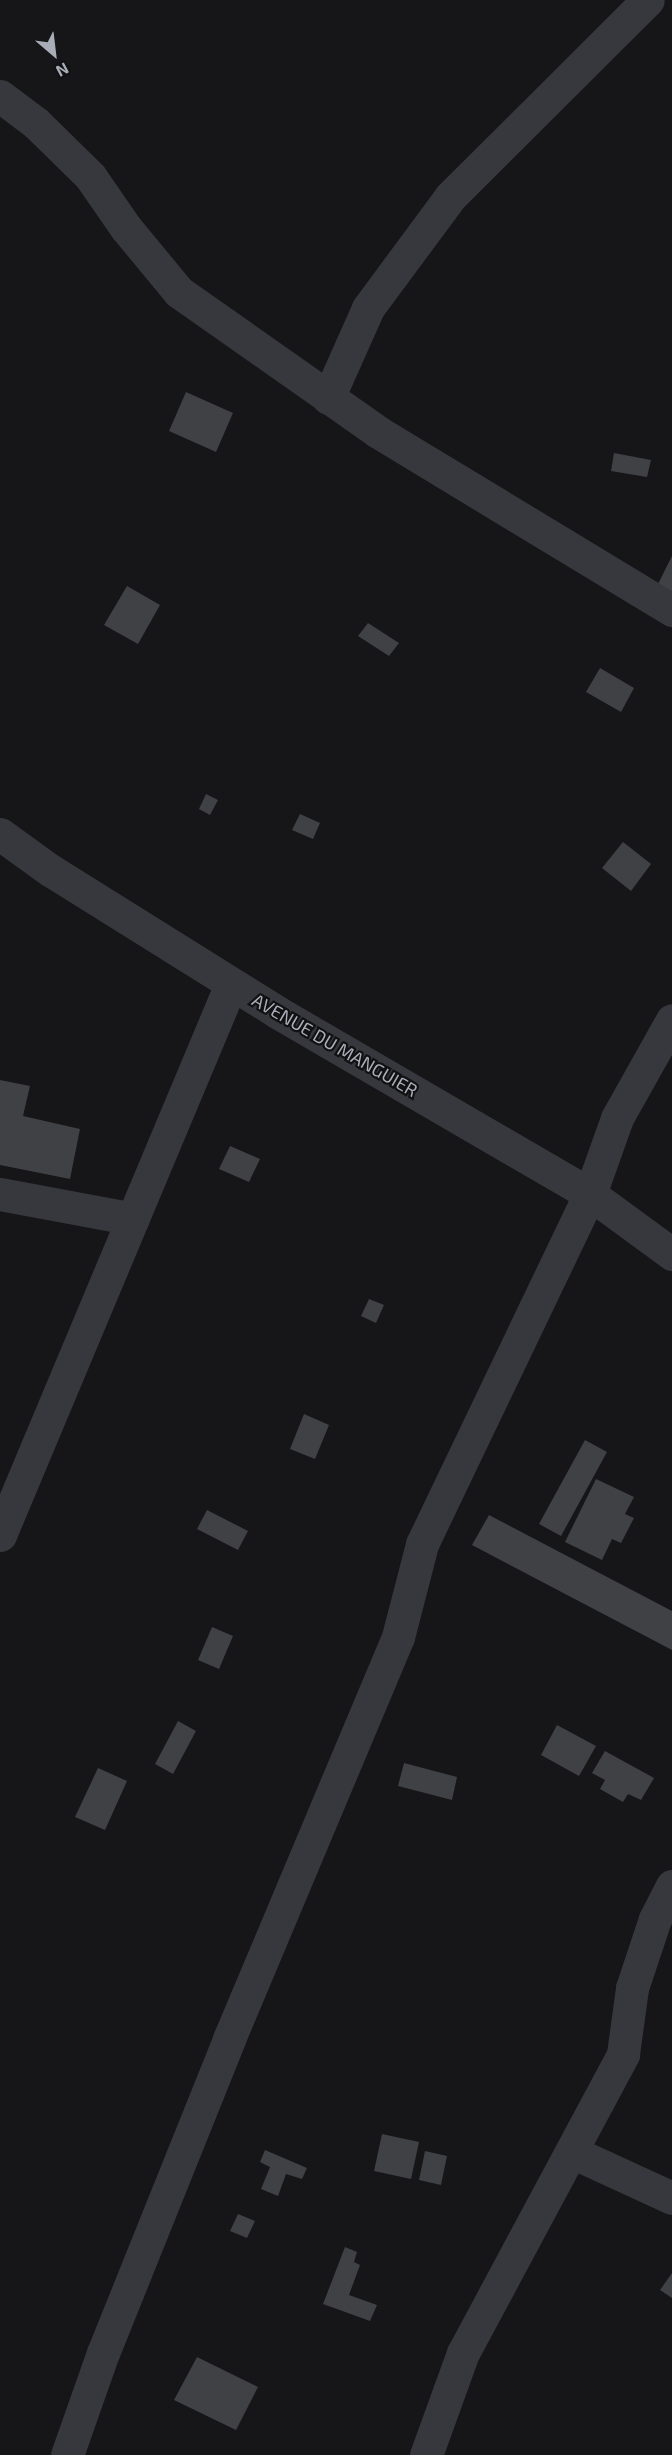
<!DOCTYPE html>
<style>
body{margin:0}
#map{position:relative;width:672px;height:2455px;overflow:hidden;background:#161618;font-family:"Exo 2",sans-serif}
div>[style]{position:absolute}
.building>*{inset:0;background:#404145}
.street>*{height:33px;margin:-16.5px;padding:0 16.5px;transform-origin:16.5px;border-radius:16.5px;background:#37383d}
span{translate:-50% -50%;white-space:nowrap;text-align:center;line-height:1.15;-webkit-text-stroke:4.5px #111113;paint-order:stroke}
.street-label{font-size:18px;color:#a8adb8}
.north{position:absolute;left:24px;top:24px;width:60px;height:60px;-webkit-text-stroke:4px #111113;paint-order:stroke;rotate:152deg;font-size:16px;font-weight:700;line-height:24px;text-align:center;color:#a8adb8}
.north::after{content:'';display:block;margin:auto;width:21px;height:27px;background:#a8adb8;clip-path:polygon(50% 0,100% 100%,50% 72%,0 100%)}
</style>
<div id="map">
<div class="building">
<div style="clip-path:polygon(186px 392px,233px 413px,216px 452px,169px 431px)"></div>
<div style="clip-path:polygon(614px 453px,651px 460px,647px 477px,611px 471px)"></div>
<div style="clip-path:polygon(672px 556px,672px 598px,655px 590px)"></div>
<div style="clip-path:polygon(127px 586px,160px 605px,138px 644px,104px 625px)"></div>
<div style="clip-path:polygon(368px 623px,399px 643px,389px 656px,358px 636px)"></div>
<div style="clip-path:polygon(600px 668px,634px 688px,621px 712px,586px 692px)"></div>
<div style="clip-path:polygon(206px 794px,218px 800px,210px 815px,199px 809px)"></div>
<div style="clip-path:polygon(300px 814px,320px 823px,313px 839px,292px 830px)"></div>
<div style="clip-path:polygon(623px 842px,651px 864px,631px 891px,602px 868px)"></div>
<div style="clip-path:polygon(0 1080px,30px 1086px,23px 1116px,80px 1129px,70px 1179px,0 1165px)"></div>
<div style="clip-path:polygon(230px 1146px,260px 1159px,249px 1182px,219px 1169px)"></div>
<div style="clip-path:polygon(369px 1299px,384px 1305px,376px 1323px,361px 1316px)"></div>
<div style="clip-path:polygon(304px 1414px,329px 1425px,315px 1459px,290px 1449px)"></div>
<div style="clip-path:polygon(585px 1440px,607px 1452px,561px 1536px,539px 1524px)"></div>
<div style="clip-path:polygon(596px 1479px,634px 1497px,625px 1514px,634px 1518px,621px 1543px,612px 1539px,602px 1560px,565px 1542px)"></div>
<div style="clip-path:polygon(207px 1510px,248px 1531px,238px 1550px,197px 1529px)"></div>
<div style="clip-path:polygon(489px 1515px,672px 1611px,672px 1650px,472px 1545px)"></div>
<div style="clip-path:polygon(212px 1627px,233px 1636px,219px 1669px,198px 1660px)"></div>
<div style="clip-path:polygon(178px 1721px,196px 1731px,173px 1774px,155px 1764px)"></div>
<div style="clip-path:polygon(557px 1725px,596px 1746px,579px 1776px,541px 1755px)"></div>
<div style="clip-path:polygon(605px 1751px,654px 1778px,641px 1800px,628px 1794px,623px 1802px,600px 1789px,605px 1780px,592px 1773px)"></div>
<div style="clip-path:polygon(404px 1763px,457px 1777px,452px 1800px,398px 1786px)"></div>
<div style="clip-path:polygon(98px 1768px,127px 1781px,105px 1830px,75px 1817px)"></div>
<div style="clip-path:polygon(382px 2134px,419px 2142px,411px 2179px,374px 2171px)"></div>
<div style="clip-path:polygon(265px 2150px,307px 2168px,302px 2179px,286px 2174px,278px 2196px,261px 2189px,270px 2167px,260px 2162px)"></div>
<div style="clip-path:polygon(425px 2151px,447px 2156px,441px 2185px,419px 2180px)"></div>
<div style="clip-path:polygon(238px 2214px,255px 2221px,247px 2238px,230px 2231px)"></div>
<div style="clip-path:polygon(345px 2247px,357px 2252px,354px 2262px,360px 2265px,349px 2295px,377px 2305px,370px 2321px,323px 2304px)"></div>
<div style="clip-path:polygon(672px 2273px,672px 2298px,660px 2290px)"></div>
<div style="clip-path:polygon(197px 2357px,258px 2387px,236px 2430px,174px 2400px)"></div>
</div>
<div class="street">
<div style="left:0;top:96px;width:45px;rotate:36.9deg"></div>
<div style="left:36px;top:123px;width:76px;rotate:44.5deg"></div>
<div style="left:90px;top:176px;width:63px;rotate:55.3deg"></div>
<div style="left:126px;top:228px;width:83px;rotate:50.4deg"></div>
<div style="left:179px;top:292px;width:243px;rotate:35.1deg"></div>
<div style="left:378px;top:432px;width:344px;rotate:31.2deg"></div>
<div style="left:328px;top:398px;width:98px;rotate:-66deg"></div>
<div style="left:368px;top:308px;width:138px;rotate:-53.5deg"></div>
<div style="left:450px;top:197px;width:279px;rotate:-44.9deg"></div>
<div style="left:0;top:834px;width:62px;rotate:35.8deg"></div>
<div style="left:50px;top:870px;width:268px;rotate:32deg"></div>
<div style="left:277px;top:1012px;width:362px;rotate:30.2deg"></div>
<div style="left:590px;top:1194px;width:102px;rotate:36.2deg"></div>
<div style="left:0;top:1194px;width:135px;rotate:10.6deg"></div>
<div style="left:0;top:1535px;width:597px;rotate:-67.25deg"></div>
<div style="left:572px;top:2152px;width:110px;rotate:24.7deg"></div>
<div style="left:67px;top:2455px;width:108px;rotate:-70.6deg"></div>
<div style="left:103px;top:2353px;width:338px;rotate:-68.1deg"></div>
<div style="left:229px;top:2039px;width:436px;rotate:-67.2deg"></div>
<div style="left:398px;top:1637px;width:96px;rotate:-75.5deg"></div>
<div style="left:422px;top:1544px;width:388px;rotate:-64.4deg"></div>
<div style="left:590px;top:1194px;width:81px;rotate:-70.4deg"></div>
<div style="left:617px;top:1118px;width:112px;rotate:-60.7deg"></div>
<div style="left:426px;top:2455px;width:109px;rotate:-70.1deg"></div>
<div style="left:463px;top:2353px;width:339px;rotate:-61.8deg"></div>
<div style="left:623px;top:2054px;width:67px;rotate:-82.2deg"></div>
<div style="left:632px;top:1988px;width:73px;rotate:-71.6deg"></div>
<div style="left:655px;top:1919px;width:37px;rotate:-63deg"></div>
</div>
<div class="street-label">
<span style="left:335px;top:1045px;rotate:30deg">AVENUE DU MANGUIER</span>
</div>
<div class="north">N</div>
</div>
